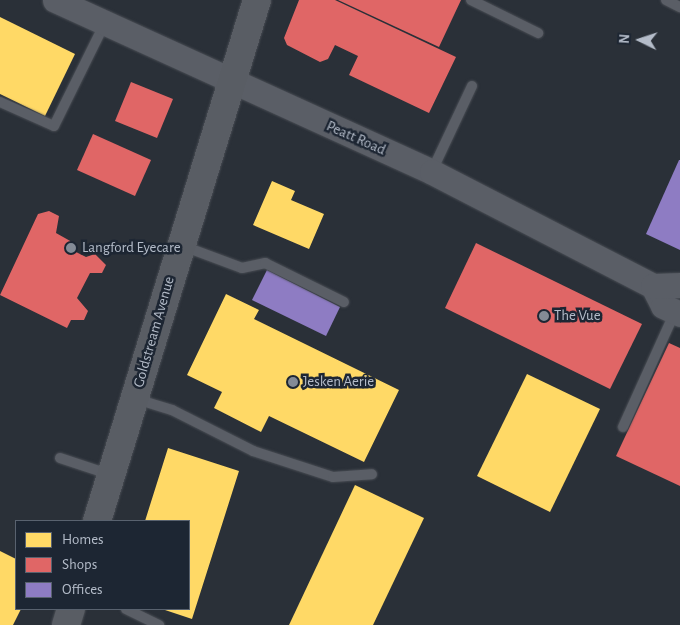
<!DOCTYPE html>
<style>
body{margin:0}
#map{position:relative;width:680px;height:625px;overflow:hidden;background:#2a3038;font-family:"Alegreya Sans",sans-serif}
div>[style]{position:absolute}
.homes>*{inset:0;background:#ffd966}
.shops>*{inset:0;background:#e06666}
.offices>*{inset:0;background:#8e7cc3}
.roads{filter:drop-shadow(0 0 1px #484c53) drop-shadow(0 0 1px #484c53)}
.service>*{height:10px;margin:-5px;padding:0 5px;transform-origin:5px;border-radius:5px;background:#5a5e66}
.tertiary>*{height:25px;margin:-12.5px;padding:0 12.5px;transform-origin:12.5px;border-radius:12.5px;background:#5a5e66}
.secondary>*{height:28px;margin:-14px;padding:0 14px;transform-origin:14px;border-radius:14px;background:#595d64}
.dots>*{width:14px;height:14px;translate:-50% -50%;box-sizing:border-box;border:2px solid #1d2633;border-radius:50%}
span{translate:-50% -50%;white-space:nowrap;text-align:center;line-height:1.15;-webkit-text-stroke:5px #1d2633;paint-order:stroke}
.street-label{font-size:15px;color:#b4bcc9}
.poi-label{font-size:15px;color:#b4bcc9}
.left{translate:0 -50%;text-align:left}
.legend{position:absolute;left:15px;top:520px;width:175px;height:90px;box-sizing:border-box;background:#1d2633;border:1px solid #59626f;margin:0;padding:6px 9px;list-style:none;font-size:15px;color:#b4bcc9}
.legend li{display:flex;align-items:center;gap:10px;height:25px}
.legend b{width:25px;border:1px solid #59626f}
.north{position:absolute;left:615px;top:15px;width:50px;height:50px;-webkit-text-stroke:4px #1d2633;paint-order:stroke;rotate:274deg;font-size:14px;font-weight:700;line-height:20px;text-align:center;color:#b4bcc9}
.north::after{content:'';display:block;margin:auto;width:18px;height:22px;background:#b4bcc9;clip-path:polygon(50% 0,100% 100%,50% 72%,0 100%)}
</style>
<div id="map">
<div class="homes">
<div style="clip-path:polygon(0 17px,75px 54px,45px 116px,0 94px)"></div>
<div style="clip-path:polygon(272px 181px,295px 191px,291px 200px,324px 214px,309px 249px,253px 225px)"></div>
<div style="clip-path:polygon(226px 294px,259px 310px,254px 319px,399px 390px,364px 462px,269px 416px,261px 432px,214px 408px,222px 392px,187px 375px)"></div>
<div style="clip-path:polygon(527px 374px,600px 409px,550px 512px,477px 476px)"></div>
<div style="clip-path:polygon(168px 448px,239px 471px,192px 619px,162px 609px,189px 609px,189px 521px,145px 521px)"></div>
<div style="clip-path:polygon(355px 485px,424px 518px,373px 625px,289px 625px)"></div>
<div style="clip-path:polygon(0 551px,16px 559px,16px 609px,21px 609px,13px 625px,0 625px)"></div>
</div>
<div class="shops">
<div style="clip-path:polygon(299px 0,335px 0,456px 57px,429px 113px,349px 75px,358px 56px,335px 45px,328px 59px,320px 62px,287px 45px,284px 38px)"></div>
<div style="clip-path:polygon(338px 0,461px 0,439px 47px)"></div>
<div style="clip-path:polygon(131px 82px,173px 99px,157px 138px,115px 121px)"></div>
<div style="clip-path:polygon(93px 134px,151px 160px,135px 196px,77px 170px)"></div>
<div style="clip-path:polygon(49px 211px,59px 216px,56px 233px,72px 242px,76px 252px,86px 257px,95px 254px,106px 265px,102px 273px,90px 273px,77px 298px,88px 311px,84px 320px,71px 320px,67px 328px,0 295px,38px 214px)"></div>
<div style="clip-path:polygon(476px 243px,642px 324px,610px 389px,445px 308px)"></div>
<div style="clip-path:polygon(669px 343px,680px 348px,680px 486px,616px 456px)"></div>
</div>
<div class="offices">
<div style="clip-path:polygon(679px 160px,680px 160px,680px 250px,646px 234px)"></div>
<div style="clip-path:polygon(267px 270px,340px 307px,326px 336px,252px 300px)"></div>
</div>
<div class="roads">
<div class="service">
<div style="left:471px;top:0;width:75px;rotate:26.2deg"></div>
<div style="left:666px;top:0;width:16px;rotate:27deg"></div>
<div style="left:0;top:102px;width:59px;rotate:24deg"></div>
<div style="left:54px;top:126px;width:115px;rotate:-63.7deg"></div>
<div style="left:432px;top:171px;width:94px;rotate:-64.8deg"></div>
<div style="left:183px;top:246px;width:63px;rotate:20.4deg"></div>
<div style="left:242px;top:268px;width:24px;rotate:-12deg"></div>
<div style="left:265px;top:263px;width:88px;rotate:26.3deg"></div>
<div style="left:136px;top:399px;width:38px;rotate:17deg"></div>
<div style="left:172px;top:410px;width:91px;rotate:26.8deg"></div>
<div style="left:253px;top:451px;width:84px;rotate:18deg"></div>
<div style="left:333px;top:477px;width:39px;rotate:-4deg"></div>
<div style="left:623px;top:427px;width:126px;rotate:-65.7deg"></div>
<div style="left:60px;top:458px;width:54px;rotate:18.4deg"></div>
<div style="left:126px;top:609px;width:37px;rotate:26deg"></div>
</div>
<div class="tertiary">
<div style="left:55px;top:0;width:414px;rotate:24.5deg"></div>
<div style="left:432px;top:172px;width:249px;rotate:27.3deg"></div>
<div style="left:653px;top:286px;width:22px;rotate:63deg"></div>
<div style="left:663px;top:306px;width:19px;rotate:25deg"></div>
<div style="left:653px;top:286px;width:27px;rotate:-2deg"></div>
</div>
<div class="secondary">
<div style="left:97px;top:521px;width:545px;rotate:-72.93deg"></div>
<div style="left:66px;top:625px;width:17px;rotate:-73deg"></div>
</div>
</div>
<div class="dots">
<div style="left:71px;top:248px;background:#848b96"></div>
<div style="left:544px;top:316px;background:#848b96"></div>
<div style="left:293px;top:382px;background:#848b96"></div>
</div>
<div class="street-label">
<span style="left:356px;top:138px;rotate:24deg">Peatt Road</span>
<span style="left:154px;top:332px;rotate:-74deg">Goldstream Avenue</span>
</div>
<div class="poi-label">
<span class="left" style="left:82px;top:248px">Langford Eyecare</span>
<span class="left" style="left:554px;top:316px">The Vue</span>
<span class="left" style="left:303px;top:382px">Jesken Aerie</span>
</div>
<ul class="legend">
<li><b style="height:14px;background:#ffd966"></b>Homes</li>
<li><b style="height:14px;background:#e06666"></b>Shops</li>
<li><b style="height:14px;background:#8e7cc3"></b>Offices</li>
</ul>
<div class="north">N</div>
</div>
